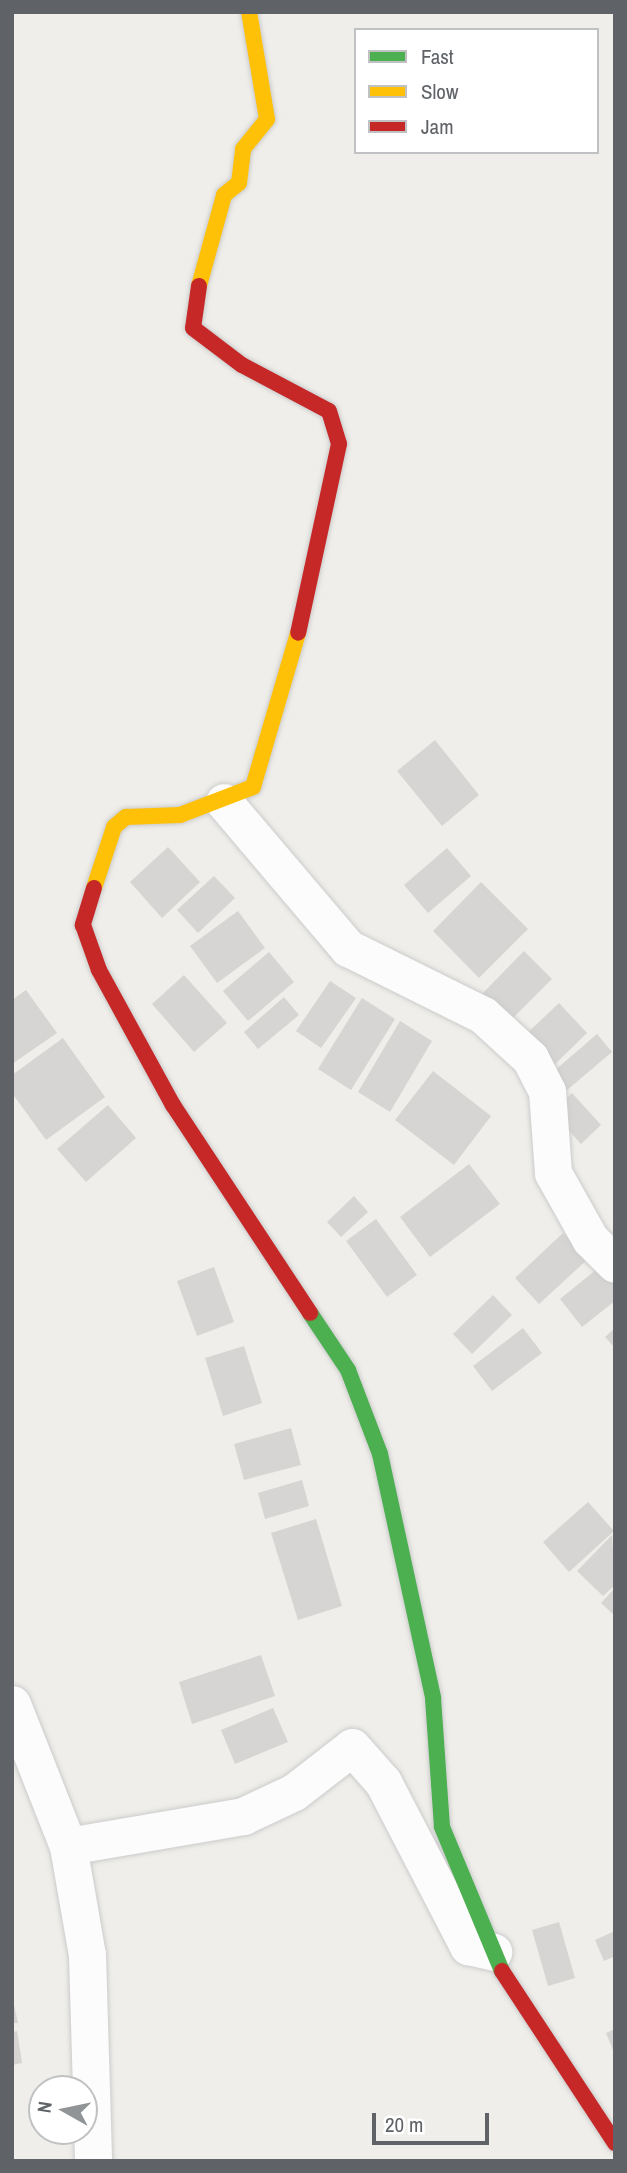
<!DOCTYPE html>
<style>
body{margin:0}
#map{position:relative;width:627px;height:2173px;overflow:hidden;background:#efeeea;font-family:"Archivo Narrow",sans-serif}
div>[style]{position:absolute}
.building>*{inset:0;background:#d6d5d3}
.roads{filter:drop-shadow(0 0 2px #cbcccc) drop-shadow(0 0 2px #cbcccc)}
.street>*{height:37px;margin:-18.5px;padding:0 18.5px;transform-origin:18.5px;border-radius:18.5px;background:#fdfcfc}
.fast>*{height:16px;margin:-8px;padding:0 8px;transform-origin:8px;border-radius:8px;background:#4caf50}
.slow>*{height:16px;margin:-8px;padding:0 8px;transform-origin:8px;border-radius:8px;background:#ffc107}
.jam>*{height:16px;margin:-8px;padding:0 8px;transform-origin:8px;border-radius:8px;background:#c62828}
span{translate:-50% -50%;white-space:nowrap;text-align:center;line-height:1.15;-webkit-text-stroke:6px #fff;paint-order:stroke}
.frame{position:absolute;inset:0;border:14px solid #5f6368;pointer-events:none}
.legend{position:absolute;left:354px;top:28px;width:245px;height:126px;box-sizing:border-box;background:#fff;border:2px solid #bfc1c3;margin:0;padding:9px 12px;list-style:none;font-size:21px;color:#5f6368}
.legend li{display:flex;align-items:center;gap:14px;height:35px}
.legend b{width:35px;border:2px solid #bfc1c3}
.north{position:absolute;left:28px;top:2075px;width:70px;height:70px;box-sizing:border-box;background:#fff;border:2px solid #bfc1c3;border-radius:50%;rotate:279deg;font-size:19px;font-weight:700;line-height:28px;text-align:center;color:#5f6368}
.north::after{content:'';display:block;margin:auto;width:24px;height:32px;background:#919496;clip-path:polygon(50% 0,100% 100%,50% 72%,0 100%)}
.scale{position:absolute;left:372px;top:2113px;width:117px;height:32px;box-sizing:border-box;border:4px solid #5f6368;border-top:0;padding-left:9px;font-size:21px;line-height:24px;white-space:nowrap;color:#5f6368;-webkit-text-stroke:5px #fff;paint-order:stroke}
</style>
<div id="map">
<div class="building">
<div style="clip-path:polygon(435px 740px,479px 795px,442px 826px,397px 771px)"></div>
<div style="clip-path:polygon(168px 847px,200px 882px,162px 918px,130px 882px)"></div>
<div style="clip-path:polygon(447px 848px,471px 876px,428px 913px,404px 885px)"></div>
<div style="clip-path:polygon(214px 876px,235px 898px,198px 933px,177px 910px)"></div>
<div style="clip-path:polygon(481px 882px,528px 929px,479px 978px,433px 931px)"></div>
<div style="clip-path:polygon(238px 911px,265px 948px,217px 983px,190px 946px)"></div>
<div style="clip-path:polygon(524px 951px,552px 979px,508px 1023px,481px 995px)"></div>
<div style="clip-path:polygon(269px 952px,294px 982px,248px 1021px,223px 991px)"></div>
<div style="clip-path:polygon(184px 975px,227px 1023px,194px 1052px,152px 1004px)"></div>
<div style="clip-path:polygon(330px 981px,356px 998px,321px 1048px,296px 1031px)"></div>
<div style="clip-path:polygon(26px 990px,57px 1033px,12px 1064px,12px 1000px)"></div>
<div style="clip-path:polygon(284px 997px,299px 1015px,258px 1049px,244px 1032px)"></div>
<div style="clip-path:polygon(362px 998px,395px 1019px,351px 1090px,318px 1069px)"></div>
<div style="clip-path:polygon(559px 1003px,587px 1033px,550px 1069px,522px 1038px)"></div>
<div style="clip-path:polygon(400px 1021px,432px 1041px,390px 1112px,358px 1092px)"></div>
<div style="clip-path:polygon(597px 1034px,612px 1052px,567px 1090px,553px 1072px)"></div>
<div style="clip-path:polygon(63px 1038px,105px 1097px,46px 1140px,12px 1093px,12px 1075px)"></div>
<div style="clip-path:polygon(433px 1071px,491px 1116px,454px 1165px,395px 1120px)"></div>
<div style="clip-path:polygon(572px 1093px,601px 1125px,581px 1144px,552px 1112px)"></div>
<div style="clip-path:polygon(108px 1105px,136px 1138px,86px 1182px,57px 1149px)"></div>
<div style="clip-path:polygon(469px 1164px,500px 1204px,430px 1257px,400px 1217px)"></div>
<div style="clip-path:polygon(354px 1196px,368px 1212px,341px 1237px,327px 1222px)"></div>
<div style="clip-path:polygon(376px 1219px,417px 1275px,387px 1297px,346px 1241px)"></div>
<div style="clip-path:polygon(563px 1233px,588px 1259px,539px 1304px,515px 1278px)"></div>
<div style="clip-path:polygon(602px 1265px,615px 1280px,615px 1301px,582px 1327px,560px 1299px)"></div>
<div style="clip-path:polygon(214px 1267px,234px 1322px,197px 1336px,177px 1281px)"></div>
<div style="clip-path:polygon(493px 1295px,512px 1315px,472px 1354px,453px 1334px)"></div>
<div style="clip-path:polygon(523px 1328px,542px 1353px,492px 1391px,473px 1366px)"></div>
<div style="clip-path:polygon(615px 1328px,615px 1348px,605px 1337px)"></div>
<div style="clip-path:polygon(244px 1346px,262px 1403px,223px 1416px,205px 1358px)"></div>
<div style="clip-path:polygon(291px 1428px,301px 1465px,244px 1480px,234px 1444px)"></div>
<div style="clip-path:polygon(302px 1480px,309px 1506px,265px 1519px,258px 1493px)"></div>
<div style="clip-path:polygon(588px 1502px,614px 1531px,569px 1572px,543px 1542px)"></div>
<div style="clip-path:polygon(316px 1519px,342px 1606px,298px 1620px,271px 1533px)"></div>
<div style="clip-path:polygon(612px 1535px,615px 1585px,603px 1596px,577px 1571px)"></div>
<div style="clip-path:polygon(615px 1588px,615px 1616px,601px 1603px)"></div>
<div style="clip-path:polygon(261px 1655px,275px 1696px,192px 1724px,179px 1682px)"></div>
<div style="clip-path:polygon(273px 1708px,288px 1742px,235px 1764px,221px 1730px)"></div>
<div style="clip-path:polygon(559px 1922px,575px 1978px,548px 1986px,532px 1930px)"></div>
<div style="clip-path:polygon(615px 1931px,615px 1956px,604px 1961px,595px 1940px)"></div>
<div style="clip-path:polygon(12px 1995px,18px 2023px,12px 2023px)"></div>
<div style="clip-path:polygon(615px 2029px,615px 2055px,606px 2033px)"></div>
<div style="clip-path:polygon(17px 2031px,22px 2063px,12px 2065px,12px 2032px)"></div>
</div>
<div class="roads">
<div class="street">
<div style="left:224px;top:802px;width:192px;rotate:49.7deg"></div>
<div style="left:348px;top:948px;width:151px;rotate:26.4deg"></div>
<div style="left:483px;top:1015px;width:64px;rotate:42.5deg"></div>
<div style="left:530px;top:1058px;width:37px;rotate:63deg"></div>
<div style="left:547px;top:1091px;width:82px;rotate:85.8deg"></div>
<div style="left:553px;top:1173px;width:76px;rotate:60.7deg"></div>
<div style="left:590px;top:1239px;width:35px;rotate:45deg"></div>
<div style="left:12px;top:1704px;width:153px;rotate:68.5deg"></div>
<div style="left:68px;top:1846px;width:111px;rotate:80.1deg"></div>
<div style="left:87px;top:1955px;width:206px;rotate:88.3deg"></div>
<div style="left:68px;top:1846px;width:178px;rotate:-9.7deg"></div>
<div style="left:243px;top:1816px;width:56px;rotate:-25.2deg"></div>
<div style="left:294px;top:1792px;width:73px;rotate:-37.8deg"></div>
<div style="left:352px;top:1747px;width:47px;rotate:48.5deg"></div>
<div style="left:383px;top:1782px;width:185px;rotate:62.6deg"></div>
<div style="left:468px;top:1946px;width:26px;rotate:13deg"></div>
</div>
<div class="fast">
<div style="left:310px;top:1313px;width:69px;rotate:56.3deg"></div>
<div style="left:348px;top:1370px;width:90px;rotate:69.1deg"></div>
<div style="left:380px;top:1454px;width:250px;rotate:77.7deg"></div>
<div style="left:433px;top:1698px;width:129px;rotate:86deg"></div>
<div style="left:442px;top:1827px;width:156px;rotate:67.4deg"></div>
</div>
<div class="slow">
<div style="left:199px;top:286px;width:94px;rotate:-74.6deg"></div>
<div style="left:224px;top:195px;width:19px;rotate:-39deg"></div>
<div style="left:239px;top:183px;width:34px;rotate:-83deg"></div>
<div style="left:243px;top:149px;width:38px;rotate:-51deg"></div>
<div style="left:267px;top:119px;width:109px;rotate:-99.5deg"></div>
<div style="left:94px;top:888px;width:64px;rotate:-71.8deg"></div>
<div style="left:114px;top:827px;width:16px;rotate:-40deg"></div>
<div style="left:126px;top:817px;width:54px;rotate:-2.1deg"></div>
<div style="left:180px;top:815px;width:78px;rotate:-21deg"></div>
<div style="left:253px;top:787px;width:160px;rotate:-73.7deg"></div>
</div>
<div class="jam">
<div style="left:199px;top:286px;width:42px;rotate:98.1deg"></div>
<div style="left:193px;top:328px;width:61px;rotate:37.1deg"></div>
<div style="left:242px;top:365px;width:98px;rotate:27.9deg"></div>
<div style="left:329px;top:411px;width:34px;rotate:73deg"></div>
<div style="left:339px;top:444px;width:193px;rotate:102.2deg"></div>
<div style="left:94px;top:888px;width:39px;rotate:107deg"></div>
<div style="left:83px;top:925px;width:48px;rotate:70.4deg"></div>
<div style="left:99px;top:970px;width:154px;rotate:61.3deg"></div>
<div style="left:173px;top:1105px;width:249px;rotate:56.6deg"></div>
<div style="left:502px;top:1971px;width:206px;rotate:56.7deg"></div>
</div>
</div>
<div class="frame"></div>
<ul class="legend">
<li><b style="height:9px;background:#4caf50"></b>Fast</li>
<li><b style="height:9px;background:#ffc107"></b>Slow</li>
<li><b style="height:9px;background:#c62828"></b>Jam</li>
</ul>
<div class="north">N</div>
<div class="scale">20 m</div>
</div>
